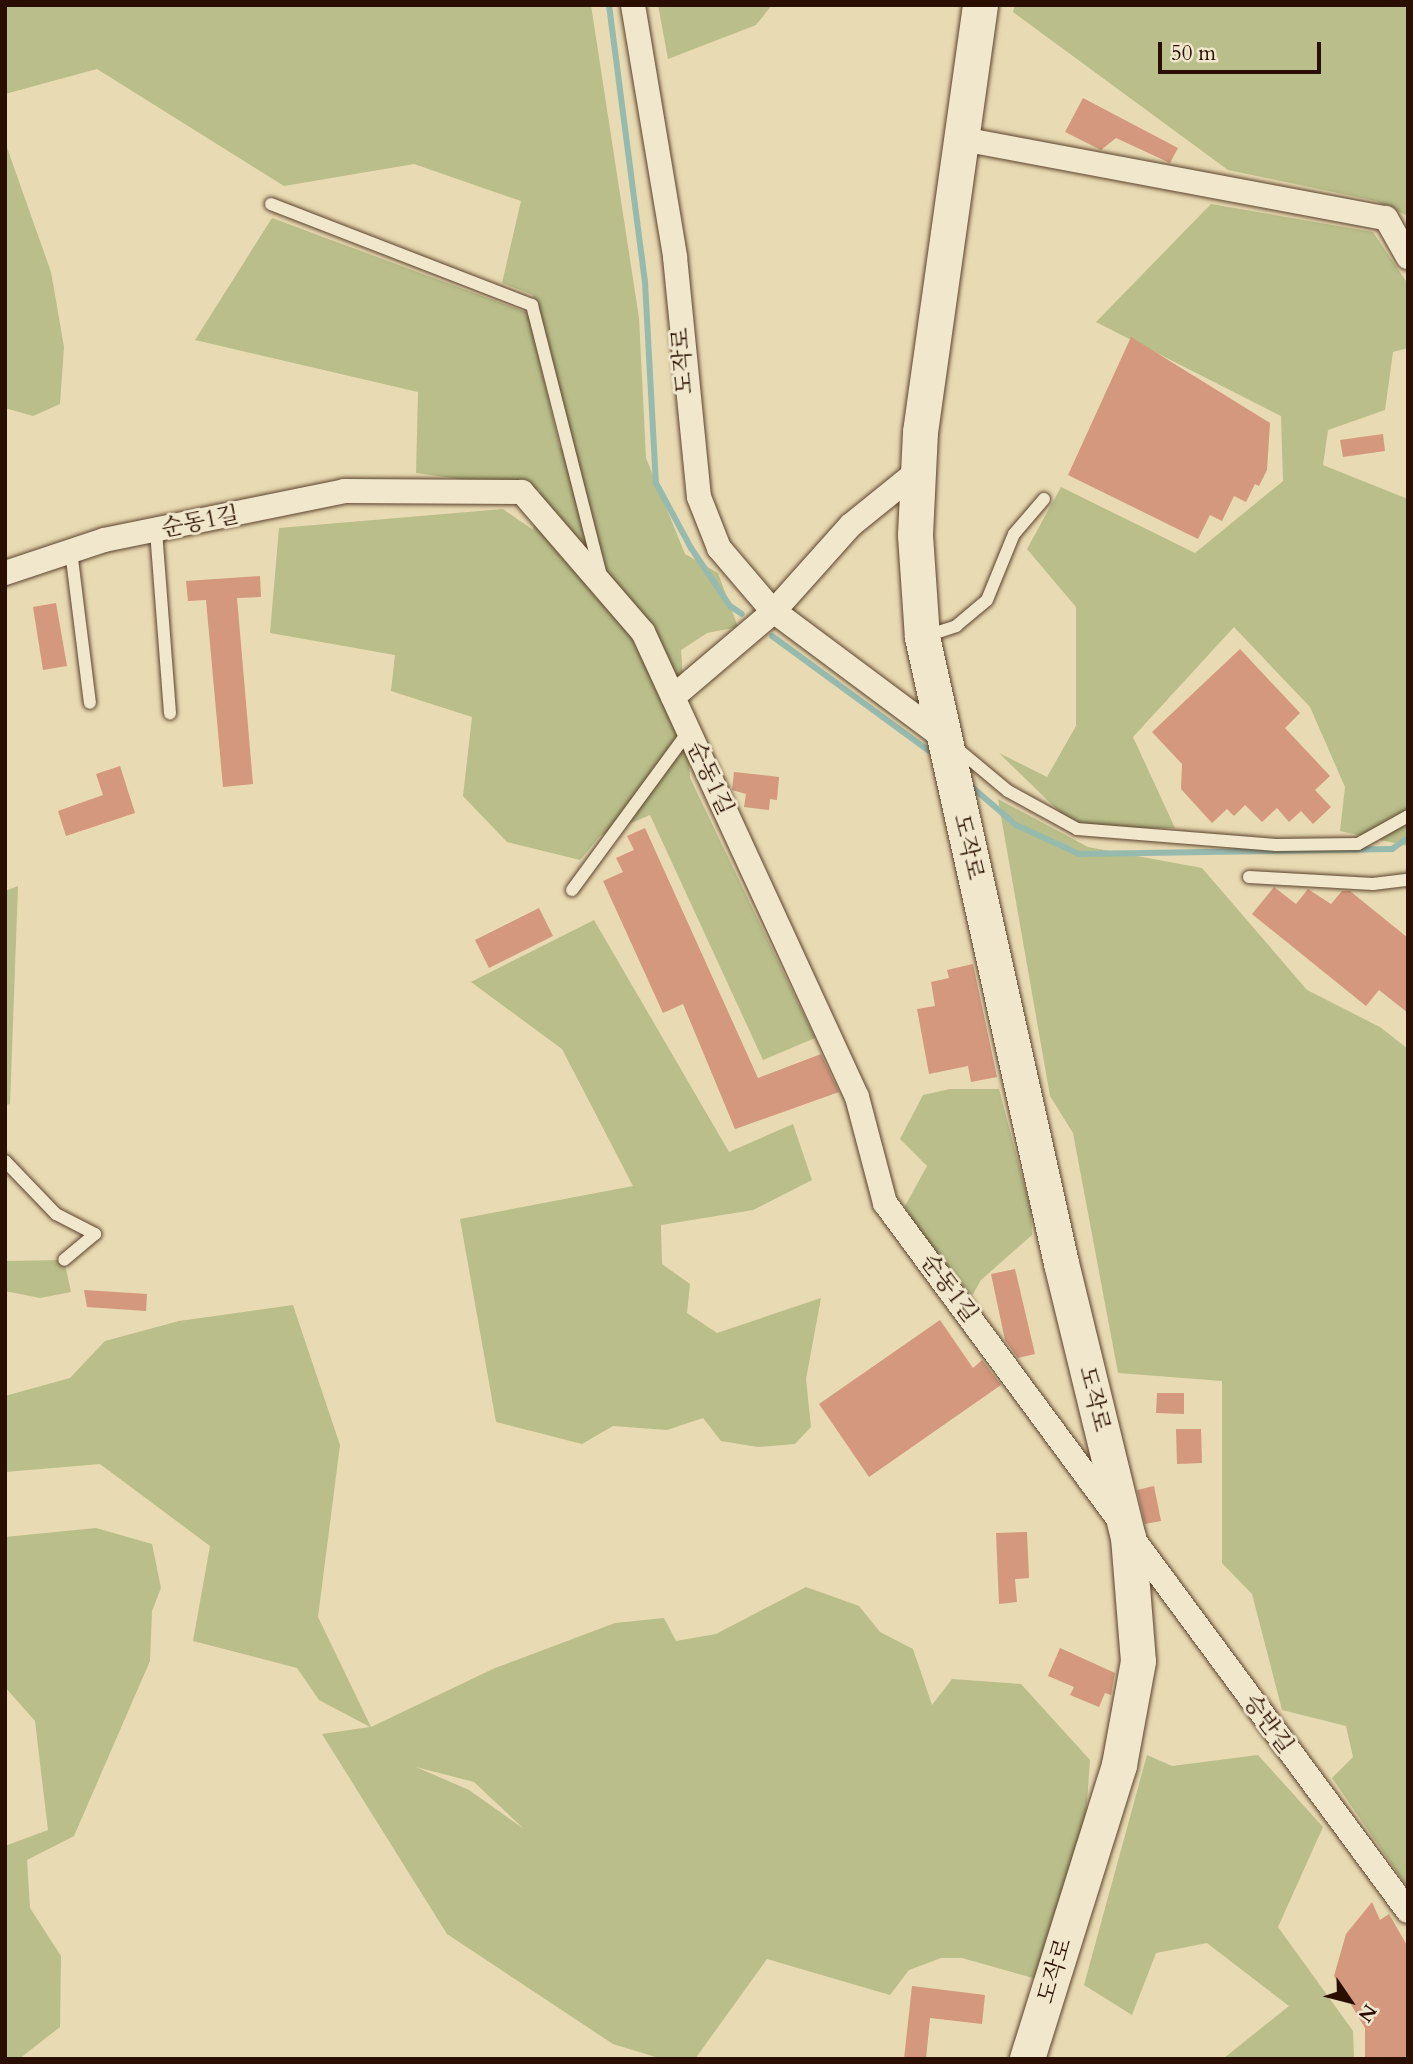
<!DOCTYPE html>
<meta charset="utf-8">
<style>
body{margin:0}
#map{position:relative;width:1413px;height:2064px;overflow:hidden;background:#e8dab2;font-family:Cardo,"Noto Serif KR",serif}
div>[style]{position:absolute}
.green>*{inset:0;background:#b9be8a}
.stream>*{height:6px;margin:-3px;padding:0 3px;transform-origin:3px;border-radius:3px;background:#97baaf}
.building>*{inset:0;background:#d3987d}
.roads{filter:drop-shadow(0 0 2px #5a422c) drop-shadow(0 0 2px #5a422c)}
.lane>*{height:12px;margin:-6px;padding:0 6px;transform-origin:6px;border-radius:6px;background:#f0e7cd}
.street>*{height:24px;margin:-12px;padding:0 12px;transform-origin:12px;border-radius:12px;background:#f0e7cd}
.secondary>*{height:35px;margin:-17.5px;padding:0 17.5px;transform-origin:17.5px;border-radius:17.5px;background:#f0e7cd}
span{translate:-50% -50%;white-space:nowrap;text-align:center;line-height:1.15;-webkit-text-stroke:6px #f0e7cd;paint-order:stroke}
.street-label{font-size:23px;color:#2a0f00}
.frame{position:absolute;inset:0;border:7px solid #2a0f00;pointer-events:none}
.north{position:absolute;left:1315px;top:1966px;width:70px;height:70px;-webkit-text-stroke:5px #f0e7cd;paint-order:stroke;rotate:125deg;font-size:19px;font-weight:700;line-height:28px;text-align:center;color:#2a0f00}
.north::after{content:'';display:block;margin:auto;width:24px;height:32px;background:#2a0f00;clip-path:polygon(50% 0,100% 100%,50% 72%,0 100%)}
.scale{position:absolute;left:1158px;top:42px;width:163px;height:32px;box-sizing:border-box;border:4px solid #2a0f00;border-top:0;padding-left:9px;font-size:21px;line-height:24px;white-space:nowrap;color:#2a0f00;-webkit-text-stroke:5px #f0e7cd;paint-order:stroke}
</style>
<div id="map">
<div class="green">
<div style="clip-path:polygon(5px 5px,591px 5px,639px 318px,646px 458px,685px 554px,718px 573px,738px 627px,707px 633px,681px 650px,690px 778px,815px 1038px,763px 1060px,650px 815px,600px 836px,580px 860px,507px 842px,463px 796px,472px 717px,391px 691px,395px 655px,270px 633px,279px 528px,503px 509px,533px 530px,540px 490px,416px 473px,418px 392px,195px 340px,272px 218px,528px 313px,560px 448px,573px 444px,533px 295px,502px 283px,521px 201px,414px 164px,284px 186px,97px 69px,5px 94px)"></div>
<div style="clip-path:polygon(658px 5px,772px 5px,756px 25px,668px 59px)"></div>
<div style="clip-path:polygon(1015px 5px,1408px 5px,1408px 216px,1376px 201px,1228px 170px,1013px 12px)"></div>
<div style="clip-path:polygon(5px 142px,51px 272px,64px 347px,60px 404px,33px 416px,5px 408px)"></div>
<div style="clip-path:polygon(1211px 204px,1373px 232px,1408px 284px,1408px 348px,1393px 352px,1385px 410px,1328px 430px,1323px 465px,1408px 499px,1408px 846px,1340px 831px,1345px 787px,1310px 707px,1234px 627px,1133px 737px,1175px 828px,1077px 829px,999px 753px,1047px 777px,1076px 726px,1076px 607px,1027px 549px,1061px 487px,1195px 553px,1283px 481px,1281px 416px,1096px 322px)"></div>
<div style="clip-path:polygon(998px 799px,1088px 847px,1202px 868px,1307px 990px,1380px 1027px,1408px 1049px,1408px 1888px,1332px 1778px,1353px 1757px,1346px 1726px,1282px 1710px,1252px 1594px,1222px 1563px,1222px 1381px,1118px 1373px,1073px 1133px,1050px 1096px)"></div>
<div style="clip-path:polygon(18px 886px,10px 1104px,5px 1105px,5px 891px)"></div>
<div style="clip-path:polygon(594px 920px,729px 1152px,793px 1124px,812px 1180px,753px 1210px,661px 1225px,662px 1264px,690px 1284px,687px 1313px,717px 1333px,821px 1298px,806px 1379px,811px 1427px,795px 1444px,758px 1447px,721px 1441px,703px 1418px,667px 1430px,613px 1426px,582px 1444px,496px 1422px,460px 1219px,633px 1186px,562px 1049px,471px 982px)"></div>
<div style="clip-path:polygon(950px 1089px,999px 1089px,1031px 1211px,1032px 1235px,981px 1280px,972px 1296px,918px 1232px,905px 1206px,927px 1166px,900px 1139px,923px 1095px)"></div>
<div style="clip-path:polygon(64px 1260px,71px 1292px,40px 1298px,5px 1291px,5px 1261px)"></div>
<div style="clip-path:polygon(evenodd,293px 1305px,340px 1445px,318px 1617px,371px 1727px,495px 1668px,615px 1623px,664px 1618px,676px 1641px,716px 1634px,806px 1587px,859px 1606px,880px 1632px,913px 1649px,932px 1705px,952px 1679px,1021px 1684px,1090px 1760px,1084px 1845px,1044px 1981px,962px 1958px,941px 1958px,909px 1970px,890px 1995px,767px 1959px,695px 2059px,662px 2059px,613px 2044px,447px 1934px,322px 1734px,370px 1727px,319px 1700px,297px 1668px,193px 1641px,210px 1546px,100px 1464px,5px 1472px,5px 1396px,70px 1378px,105px 1341px,179px 1321px,293px 1305px,416px 1767px,474px 1782px,524px 1829px,469px 1790px,416px 1767px)"></div>
<div style="clip-path:polygon(96px 1528px,152px 1544px,161px 1588px,152px 1611px,150px 1661px,74px 1836px,27px 1860px,30px 1908px,61px 1956px,60px 2027px,19px 2059px,5px 2059px,5px 1846px,48px 1830px,35px 1721px,5px 1687px,5px 1537px)"></div>
<div style="clip-path:polygon(1147px 1755px,1172px 1766px,1258px 1755px,1323px 1827px,1278px 1927px,1353px 2031px,1354px 2059px,1224px 2058px,1289px 2006px,1207px 1943px,1156px 1953px,1132px 2015px,1084px 1985px)"></div>
</div>
<div class="stream">
<div style="left:609px;top:5px;width:279px;rotate:82.6deg"></div>
<div style="left:645px;top:282px;width:201px;rotate:86.9deg"></div>
<div style="left:656px;top:483px;width:74px;rotate:61.7deg"></div>
<div style="left:691px;top:548px;width:70px;rotate:56.1deg"></div>
<div style="left:730px;top:606px;width:14px;rotate:34deg"></div>
<div style="left:772px;top:636px;width:195px;rotate:36.2deg"></div>
<div style="left:972px;top:787px;width:58px;rotate:40.8deg"></div>
<div style="left:1016px;top:825px;width:69px;rotate:24.7deg"></div>
<div style="left:1079px;top:854px;width:313px;rotate:-0.9deg"></div>
<div style="left:1392px;top:849px;width:19px;rotate:-35deg"></div>
</div>
<div class="building">
<div style="clip-path:polygon(1083px 98px,1178px 148px,1170px 163px,1116px 138px,1101px 150px,1065px 132px)"></div>
<div style="clip-path:polygon(1131px 337px,1270px 423px,1267px 470px,1259px 486px,1255px 484px,1246px 502px,1234px 496px,1222px 521px,1210px 515px,1198px 539px,1068px 475px)"></div>
<div style="clip-path:polygon(1383px 434px,1385px 451px,1343px 457px,1340px 440px)"></div>
<div style="clip-path:polygon(260px 576px,261px 597px,237px 598px,253px 784px,223px 787px,206px 600px,188px 601px,186px 581px)"></div>
<div style="clip-path:polygon(56px 603px,67px 666px,43px 670px,33px 607px)"></div>
<div style="clip-path:polygon(1240px 649px,1300px 713px,1285px 728px,1330px 776px,1315px 790px,1331px 807px,1313px 824px,1301px 811px,1289px 822px,1277px 808px,1262px 822px,1245px 805px,1234px 816px,1227px 809px,1212px 823px,1181px 789px,1182px 764px,1152px 732px)"></div>
<div style="clip-path:polygon(120px 766px,135px 813px,66px 836px,58px 811px,103px 795px,96px 774px)"></div>
<div style="clip-path:polygon(734px 772px,779px 777px,777px 800px,770px 799px,769px 810px,744px 807px,746px 794px,732px 790px)"></div>
<div style="clip-path:polygon(645px 828px,758px 1078px,821px 1054px,839px 1092px,735px 1129px,683px 1004px,663px 1013px,603px 881px,623px 872px,616px 858px,634px 850px,627px 836px)"></div>
<div style="clip-path:polygon(1274px 887px,1296px 904px,1308px 889px,1331px 904px,1342px 891px,1350px 891px,1408px 938px,1408px 1013px,1379px 990px,1366px 1006px,1252px 914px)"></div>
<div style="clip-path:polygon(539px 908px,553px 936px,489px 968px,475px 940px)"></div>
<div style="clip-path:polygon(973px 964px,997px 1077px,971px 1082px,968px 1066px,929px 1074px,917px 1009px,935px 1006px,931px 982px,949px 978px,947px 970px)"></div>
<div style="clip-path:polygon(1015px 1269px,1035px 1354px,1018px 1358px,1005px 1340px,991px 1274px)"></div>
<div style="clip-path:polygon(84px 1290px,147px 1294px,146px 1311px,87px 1307px)"></div>
<div style="clip-path:polygon(940px 1320px,973px 1368px,982px 1360px,1001px 1385px,869px 1477px,819px 1404px)"></div>
<div style="clip-path:polygon(1157px 1393px,1184px 1393px,1184px 1414px,1156px 1413px)"></div>
<div style="clip-path:polygon(1176px 1429px,1201px 1429px,1202px 1463px,1177px 1464px)"></div>
<div style="clip-path:polygon(1154px 1486px,1161px 1521px,1145px 1524px,1137px 1490px)"></div>
<div style="clip-path:polygon(1027px 1532px,1029px 1578px,1015px 1579px,1017px 1602px,999px 1604px,996px 1533px)"></div>
<div style="clip-path:polygon(1060px 1648px,1115px 1673px,1111px 1695px,1105px 1693px,1099px 1707px,1070px 1695px,1074px 1687px,1048px 1676px)"></div>
<div style="clip-path:polygon(1372px 1902px,1380px 1920px,1389px 1914px,1408px 1947px,1408px 2059px,1365px 2059px,1365px 2028px,1334px 1976px,1346px 1934px)"></div>
<div style="clip-path:polygon(912px 1986px,985px 1995px,982px 2024px,930px 2018px,926px 2059px,904px 2059px)"></div>
</div>
<div class="roads">
<div class="lane">
<div style="left:271px;top:204px;width:280px;rotate:21.2deg"></div>
<div style="left:532px;top:305px;width:279px;rotate:75.7deg"></div>
<div style="left:156px;top:531px;width:183px;rotate:85.6deg"></div>
<div style="left:71px;top:551px;width:153px;rotate:82.9deg"></div>
<div style="left:926px;top:636px;width:32px;rotate:-18deg"></div>
<div style="left:956px;top:626px;width:40px;rotate:-40deg"></div>
<div style="left:987px;top:600px;width:71px;rotate:-67.8deg"></div>
<div style="left:1014px;top:534px;width:46px;rotate:-49.4deg"></div>
<div style="left:954px;top:746px;width:70px;rotate:39.8deg"></div>
<div style="left:1008px;top:791px;width:79px;rotate:28.8deg"></div>
<div style="left:1077px;top:829px;width:200px;rotate:4.6deg"></div>
<div style="left:1276px;top:845px;width:82px;rotate:-0.7deg"></div>
<div style="left:1358px;top:844px;width:57px;rotate:-29.2deg"></div>
<div style="left:1249px;top:877px;width:124px;rotate:3.2deg"></div>
<div style="left:1373px;top:884px;width:35px;rotate:-7deg"></div>
<div style="left:572px;top:890px;width:197px;rotate:-53.7deg"></div>
<div style="left:5px;top:1161px;width:74px;rotate:46.1deg"></div>
<div style="left:56px;top:1214px;width:44px;rotate:27.1deg"></div>
<div style="left:95px;top:1234px;width:40px;rotate:140deg"></div>
</div>
<div class="street">
<div style="left:633px;top:5px;width:255px;rotate:80.5deg"></div>
<div style="left:675px;top:257px;width:241px;rotate:84.3deg"></div>
<div style="left:699px;top:497px;width:55px;rotate:68.6deg"></div>
<div style="left:719px;top:548px;width:80px;rotate:49.6deg"></div>
<div style="left:771px;top:609px;width:214px;rotate:36.7deg"></div>
<div style="left:962px;top:139px;width:431px;rotate:10.6deg"></div>
<div style="left:1386px;top:218px;width:45px;rotate:60.6deg"></div>
<div style="left:5px;top:573px;width:104px;rotate:-18.4deg"></div>
<div style="left:104px;top:540px;width:245px;rotate:-11.5deg"></div>
<div style="left:344px;top:491px;width:178px;rotate:0.3deg"></div>
<div style="left:522px;top:492px;width:185px;rotate:49.2deg"></div>
<div style="left:643px;top:632px;width:512px;rotate:65.29deg"></div>
<div style="left:857px;top:1097px;width:110px;rotate:75.2deg"></div>
<div style="left:885px;top:1203px;width:880px;rotate:53.55deg"></div>
<div style="left:673px;top:697px;width:133px;rotate:-40.4deg"></div>
<div style="left:774px;top:611px;width:115px;rotate:-48.2deg"></div>
<div style="left:851px;top:525px;width:86px;rotate:-38.9deg"></div>
</div>
<div class="secondary">
<div style="left:980px;top:5px;width:431px;rotate:98deg"></div>
<div style="left:920px;top:432px;width:103px;rotate:92.8deg"></div>
<div style="left:915px;top:535px;width:102px;rotate:86.1deg"></div>
<div style="left:922px;top:637px;width:641px;rotate:77.48deg"></div>
<div style="left:1061px;top:1263px;width:282px;rotate:76.3deg"></div>
<div style="left:1128px;top:1537px;width:124px;rotate:85.4deg"></div>
<div style="left:1138px;top:1661px;width:106px;rotate:100.4deg"></div>
<div style="left:1119px;top:1765px;width:308px;rotate:107.4deg"></div>
</div>
</div>
<div class="street-label">
<span style="left:683px;top:361px;rotate:-94deg">도작로</span>
<span style="left:200px;top:522px;rotate:-11deg">순동1길</span>
<span style="left:710px;top:778px;rotate:65deg">순동1길</span>
<span style="left:968px;top:847px;rotate:77deg">도작로</span>
<span style="left:949px;top:1288px;rotate:53deg">순동1길</span>
<span style="left:1094px;top:1399px;rotate:76deg">도작로</span>
<span style="left:1268px;top:1724px;rotate:53deg">승반길</span>
<span style="left:1055px;top:1971px;rotate:-73deg">도작로</span>
</div>
<div class="frame"></div>
<div class="north">N</div>
<div class="scale">50 m</div>
</div>
